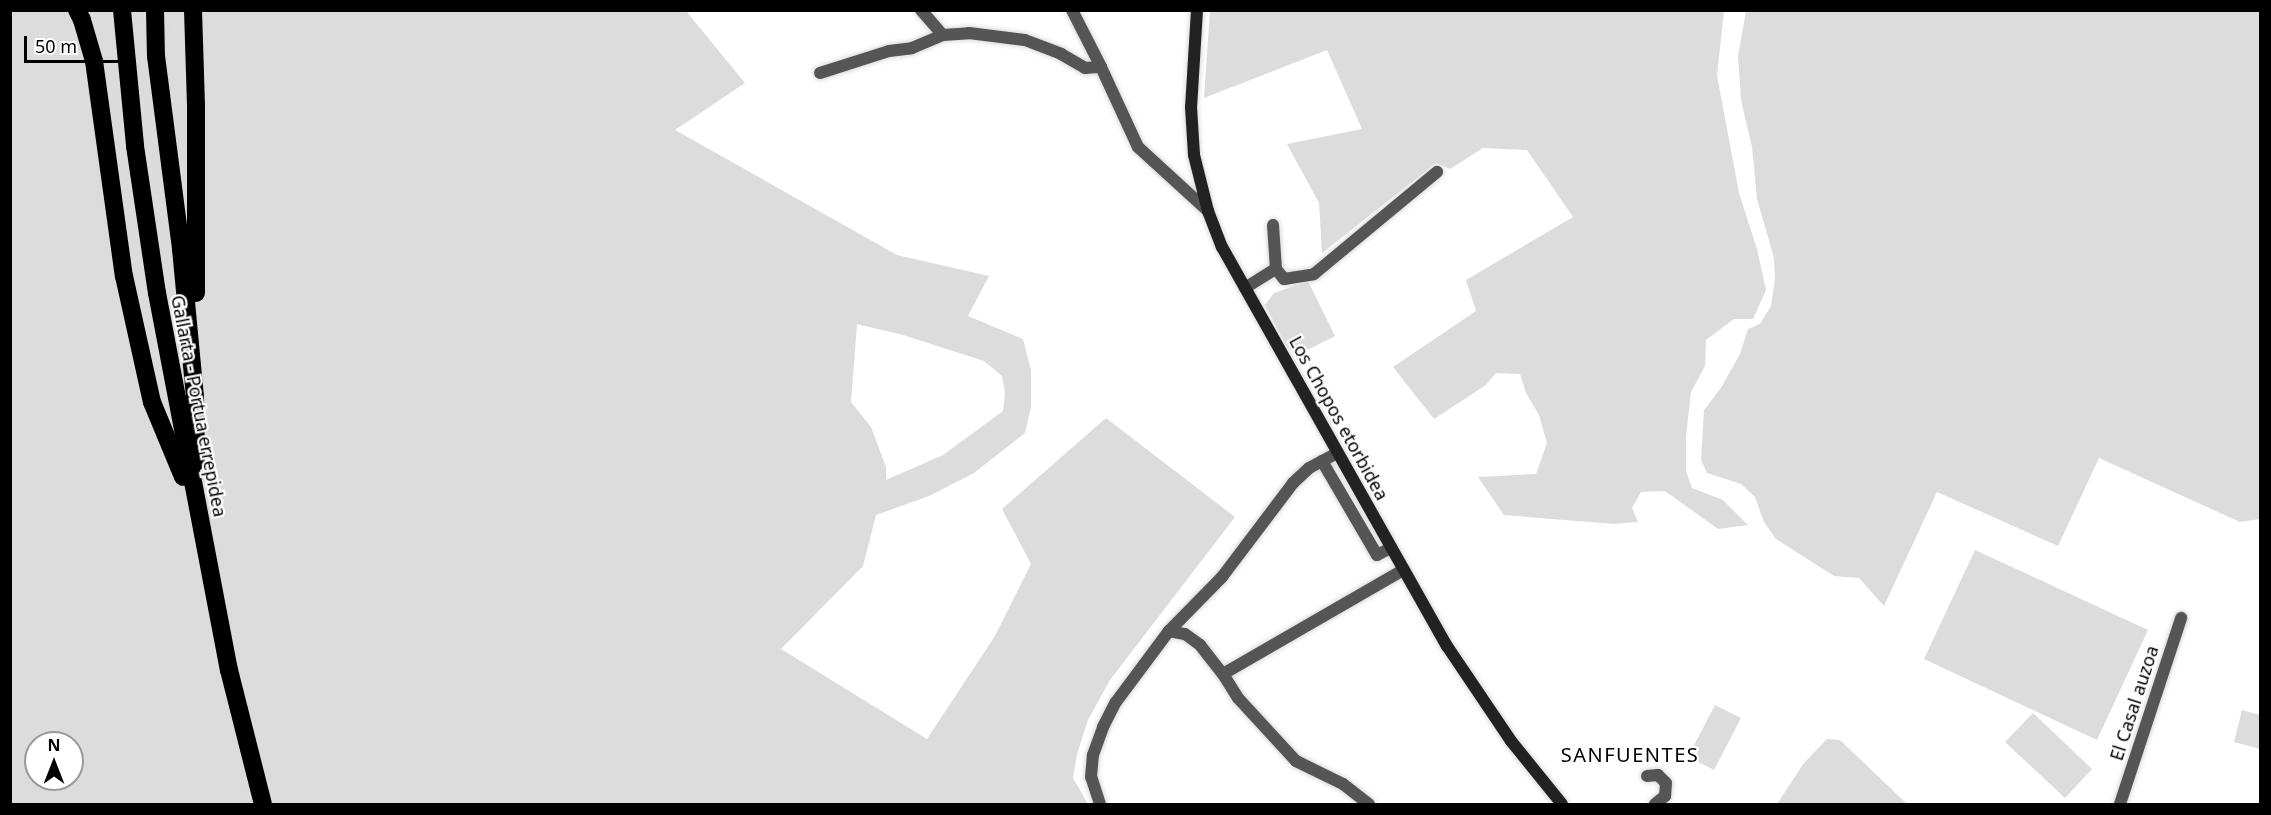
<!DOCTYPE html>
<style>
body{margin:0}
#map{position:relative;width:2271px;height:815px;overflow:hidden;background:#fff;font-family:"Noto Sans",sans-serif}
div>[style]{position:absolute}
.green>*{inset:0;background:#dcdcdc}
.roads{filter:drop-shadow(0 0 2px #dbdbdb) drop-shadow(0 0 2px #dbdbdb)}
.street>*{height:12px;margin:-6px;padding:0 6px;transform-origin:6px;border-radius:6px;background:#555}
.secondary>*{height:12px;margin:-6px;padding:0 6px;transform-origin:6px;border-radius:6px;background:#222}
.highway>*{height:18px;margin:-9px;padding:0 9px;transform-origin:9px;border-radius:9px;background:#000}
span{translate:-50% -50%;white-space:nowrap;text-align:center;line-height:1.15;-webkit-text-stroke:4.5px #fff;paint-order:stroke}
.street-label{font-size:18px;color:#000}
.neighbourhood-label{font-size:20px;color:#000;letter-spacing:1.5px}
.frame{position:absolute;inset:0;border:12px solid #000;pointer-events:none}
.north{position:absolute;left:24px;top:731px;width:60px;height:60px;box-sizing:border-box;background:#fff;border:2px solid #999;border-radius:50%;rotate:0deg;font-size:16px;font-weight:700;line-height:24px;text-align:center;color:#000}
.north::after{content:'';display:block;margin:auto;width:21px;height:27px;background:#000;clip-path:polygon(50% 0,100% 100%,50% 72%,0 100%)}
.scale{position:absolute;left:24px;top:36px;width:100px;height:27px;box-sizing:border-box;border:3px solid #000;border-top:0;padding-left:8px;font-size:18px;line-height:21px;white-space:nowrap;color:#000;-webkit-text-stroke:4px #fff;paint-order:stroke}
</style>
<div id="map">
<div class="green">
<div style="clip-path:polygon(evenodd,10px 11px,686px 11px,745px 83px,675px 130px,897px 255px,989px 276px,968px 316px,1023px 339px,1031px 371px,1031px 407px,1025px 433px,974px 473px,929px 496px,876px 515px,863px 566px,781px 649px,927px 739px,995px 636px,1031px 564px,1002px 509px,1106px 418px,1235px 517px,1110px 680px,1088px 720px,1077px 754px,1073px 778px,1088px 804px,11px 804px,10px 11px,857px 324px,903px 335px,984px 361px,1002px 376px,1005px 393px,1003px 411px,943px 455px,886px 480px,886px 467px,871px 427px,851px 402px,857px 324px,10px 11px,36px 743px,72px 743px,72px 779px,36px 779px,36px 743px)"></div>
<div style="clip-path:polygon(1210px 11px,1724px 11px,1717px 75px,1739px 193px,1757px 249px,1766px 290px,1753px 319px,1734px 319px,1706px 340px,1705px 366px,1691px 392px,1686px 437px,1686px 471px,1692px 488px,1723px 500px,1748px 525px,1718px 529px,1665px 491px,1641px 492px,1632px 508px,1638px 522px,1614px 524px,1504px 515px,1478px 477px,1536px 474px,1547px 443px,1539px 415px,1526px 393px,1520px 374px,1496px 373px,1486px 385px,1434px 419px,1393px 367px,1476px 311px,1466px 280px,1573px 217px,1527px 150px,1483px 148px,1450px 169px,1436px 163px,1322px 253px,1319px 203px,1287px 144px,1362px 129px,1327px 50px,1204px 98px)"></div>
<div style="clip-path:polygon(1746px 11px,2260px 11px,2260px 519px,2240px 522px,2099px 458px,2058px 546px,1937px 492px,1884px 606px,1859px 578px,1834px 576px,1776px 539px,1764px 522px,1755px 497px,1741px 484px,1707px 473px,1701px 460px,1704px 410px,1721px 388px,1740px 354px,1748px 329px,1760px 324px,1771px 306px,1775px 279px,1774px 258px,1757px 199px,1752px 147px,1741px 100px,1738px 56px)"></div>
<div style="clip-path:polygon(1308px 281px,1335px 336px,1297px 355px,1287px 347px,1265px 305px,1274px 293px)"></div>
<div style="clip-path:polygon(1975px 550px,2148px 630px,2097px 740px,1924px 659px)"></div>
<div style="clip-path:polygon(1715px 705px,1741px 718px,1714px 770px,1688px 757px)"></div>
<div style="clip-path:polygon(2242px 710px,2260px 715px,2260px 749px,2234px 742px)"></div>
<div style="clip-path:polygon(2033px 713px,2092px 769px,2065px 798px,2005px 742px)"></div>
<div style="clip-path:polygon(1827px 739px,1840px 740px,1907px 804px,1777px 804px,1804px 763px)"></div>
</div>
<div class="roads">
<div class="street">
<div style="left:921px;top:10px;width:33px;rotate:49deg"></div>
<div style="left:1072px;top:10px;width:64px;rotate:63deg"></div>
<div style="left:1101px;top:67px;width:88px;rotate:65.2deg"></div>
<div style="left:1138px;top:147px;width:95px;rotate:42.4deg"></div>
<div style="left:820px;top:73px;width:72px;rotate:-17.7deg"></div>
<div style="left:889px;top:51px;width:23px;rotate:-7deg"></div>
<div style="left:912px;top:48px;width:34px;rotate:-23deg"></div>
<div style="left:943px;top:35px;width:26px;rotate:-4deg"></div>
<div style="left:969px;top:33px;width:56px;rotate:7.1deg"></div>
<div style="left:1025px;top:40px;width:39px;rotate:21deg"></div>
<div style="left:1061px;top:54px;width:28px;rotate:30deg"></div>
<div style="left:1085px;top:68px;width:16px;rotate:-4deg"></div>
<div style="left:1276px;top:269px;width:13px;rotate:51deg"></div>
<div style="left:1284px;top:279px;width:30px;rotate:-9deg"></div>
<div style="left:1314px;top:274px;width:160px;rotate:-39.7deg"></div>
<div style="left:1245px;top:288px;width:36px;rotate:-32deg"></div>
<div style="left:1276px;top:269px;width:44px;rotate:-93.9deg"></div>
<div style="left:1322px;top:461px;width:109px;rotate:59.7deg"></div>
<div style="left:1377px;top:555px;width:16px;rotate:-27deg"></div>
<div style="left:1169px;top:631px;width:76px;rotate:-45.5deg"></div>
<div style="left:1222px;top:577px;width:118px;rotate:-52.9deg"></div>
<div style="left:1293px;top:483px;width:22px;rotate:-43deg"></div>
<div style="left:1309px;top:468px;width:32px;rotate:-28deg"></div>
<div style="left:1223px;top:674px;width:208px;rotate:-30deg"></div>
<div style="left:1647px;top:776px;width:11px;rotate:-5deg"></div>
<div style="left:1658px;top:775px;width:11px;rotate:45deg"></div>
<div style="left:1666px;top:783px;width:13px;rotate:94deg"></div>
<div style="left:1665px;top:796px;width:13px;rotate:141deg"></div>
<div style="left:1100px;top:804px;width:28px;rotate:-108deg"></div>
<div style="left:1091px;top:777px;width:22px;rotate:-85deg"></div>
<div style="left:1093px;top:755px;width:30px;rotate:-70deg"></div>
<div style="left:1103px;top:727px;width:28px;rotate:-63deg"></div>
<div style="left:1116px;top:702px;width:89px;rotate:-53.3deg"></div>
<div style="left:1169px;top:631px;width:16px;rotate:11deg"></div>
<div style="left:1185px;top:634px;width:19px;rotate:36deg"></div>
<div style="left:1200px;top:645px;width:37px;rotate:52deg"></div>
<div style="left:1223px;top:674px;width:28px;rotate:58deg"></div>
<div style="left:1238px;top:698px;width:86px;rotate:47.4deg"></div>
<div style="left:1296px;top:761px;width:52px;rotate:26.1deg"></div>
<div style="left:1343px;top:784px;width:33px;rotate:38deg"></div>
<div style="left:2120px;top:804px;width:196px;rotate:-71.8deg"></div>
</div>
<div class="secondary">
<div style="left:1197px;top:10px;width:97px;rotate:93.5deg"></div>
<div style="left:1191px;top:107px;width:48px;rotate:86.4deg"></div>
<div style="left:1194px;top:155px;width:58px;rotate:76deg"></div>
<div style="left:1208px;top:211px;width:39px;rotate:69deg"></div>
<div style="left:1222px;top:247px;width:458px;rotate:60.6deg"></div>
<div style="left:1447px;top:646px;width:115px;rotate:56deg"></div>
<div style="left:1511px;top:741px;width:81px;rotate:51deg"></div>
</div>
<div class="highway">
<div style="left:77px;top:10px;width:11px;rotate:63deg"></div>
<div style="left:82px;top:20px;width:43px;rotate:73.7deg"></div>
<div style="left:94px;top:61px;width:217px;rotate:82.1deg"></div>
<div style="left:124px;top:276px;width:129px;rotate:77.5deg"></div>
<div style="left:152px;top:402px;width:81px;rotate:67.5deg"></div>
<div style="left:122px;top:10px;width:137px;rotate:84.5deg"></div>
<div style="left:135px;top:146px;width:149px;rotate:81.5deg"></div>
<div style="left:157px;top:293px;width:384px;rotate:79.2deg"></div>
<div style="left:229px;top:670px;width:138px;rotate:75.8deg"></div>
<div style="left:155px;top:10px;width:46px;rotate:88.8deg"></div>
<div style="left:156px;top:56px;width:195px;rotate:82.6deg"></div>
<div style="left:181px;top:249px;width:148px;rotate:84.6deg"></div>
<div style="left:195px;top:396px;width:66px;rotate:89.1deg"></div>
<div style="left:193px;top:10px;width:97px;rotate:88.2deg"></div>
<div style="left:196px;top:107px;width:186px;rotate:90deg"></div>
</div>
</div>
<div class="street-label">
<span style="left:199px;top:406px;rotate:79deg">Gallarta - Portua errepidea</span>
<span style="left:1339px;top:418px;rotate:61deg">Los Chopos etorbidea</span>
<span style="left:2134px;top:703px;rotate:-72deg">El Casal auzoa</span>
</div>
<div class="neighbourhood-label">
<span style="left:1630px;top:754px">SANFUENTES</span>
</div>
<div class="frame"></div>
<div class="north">N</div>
<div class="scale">50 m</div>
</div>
